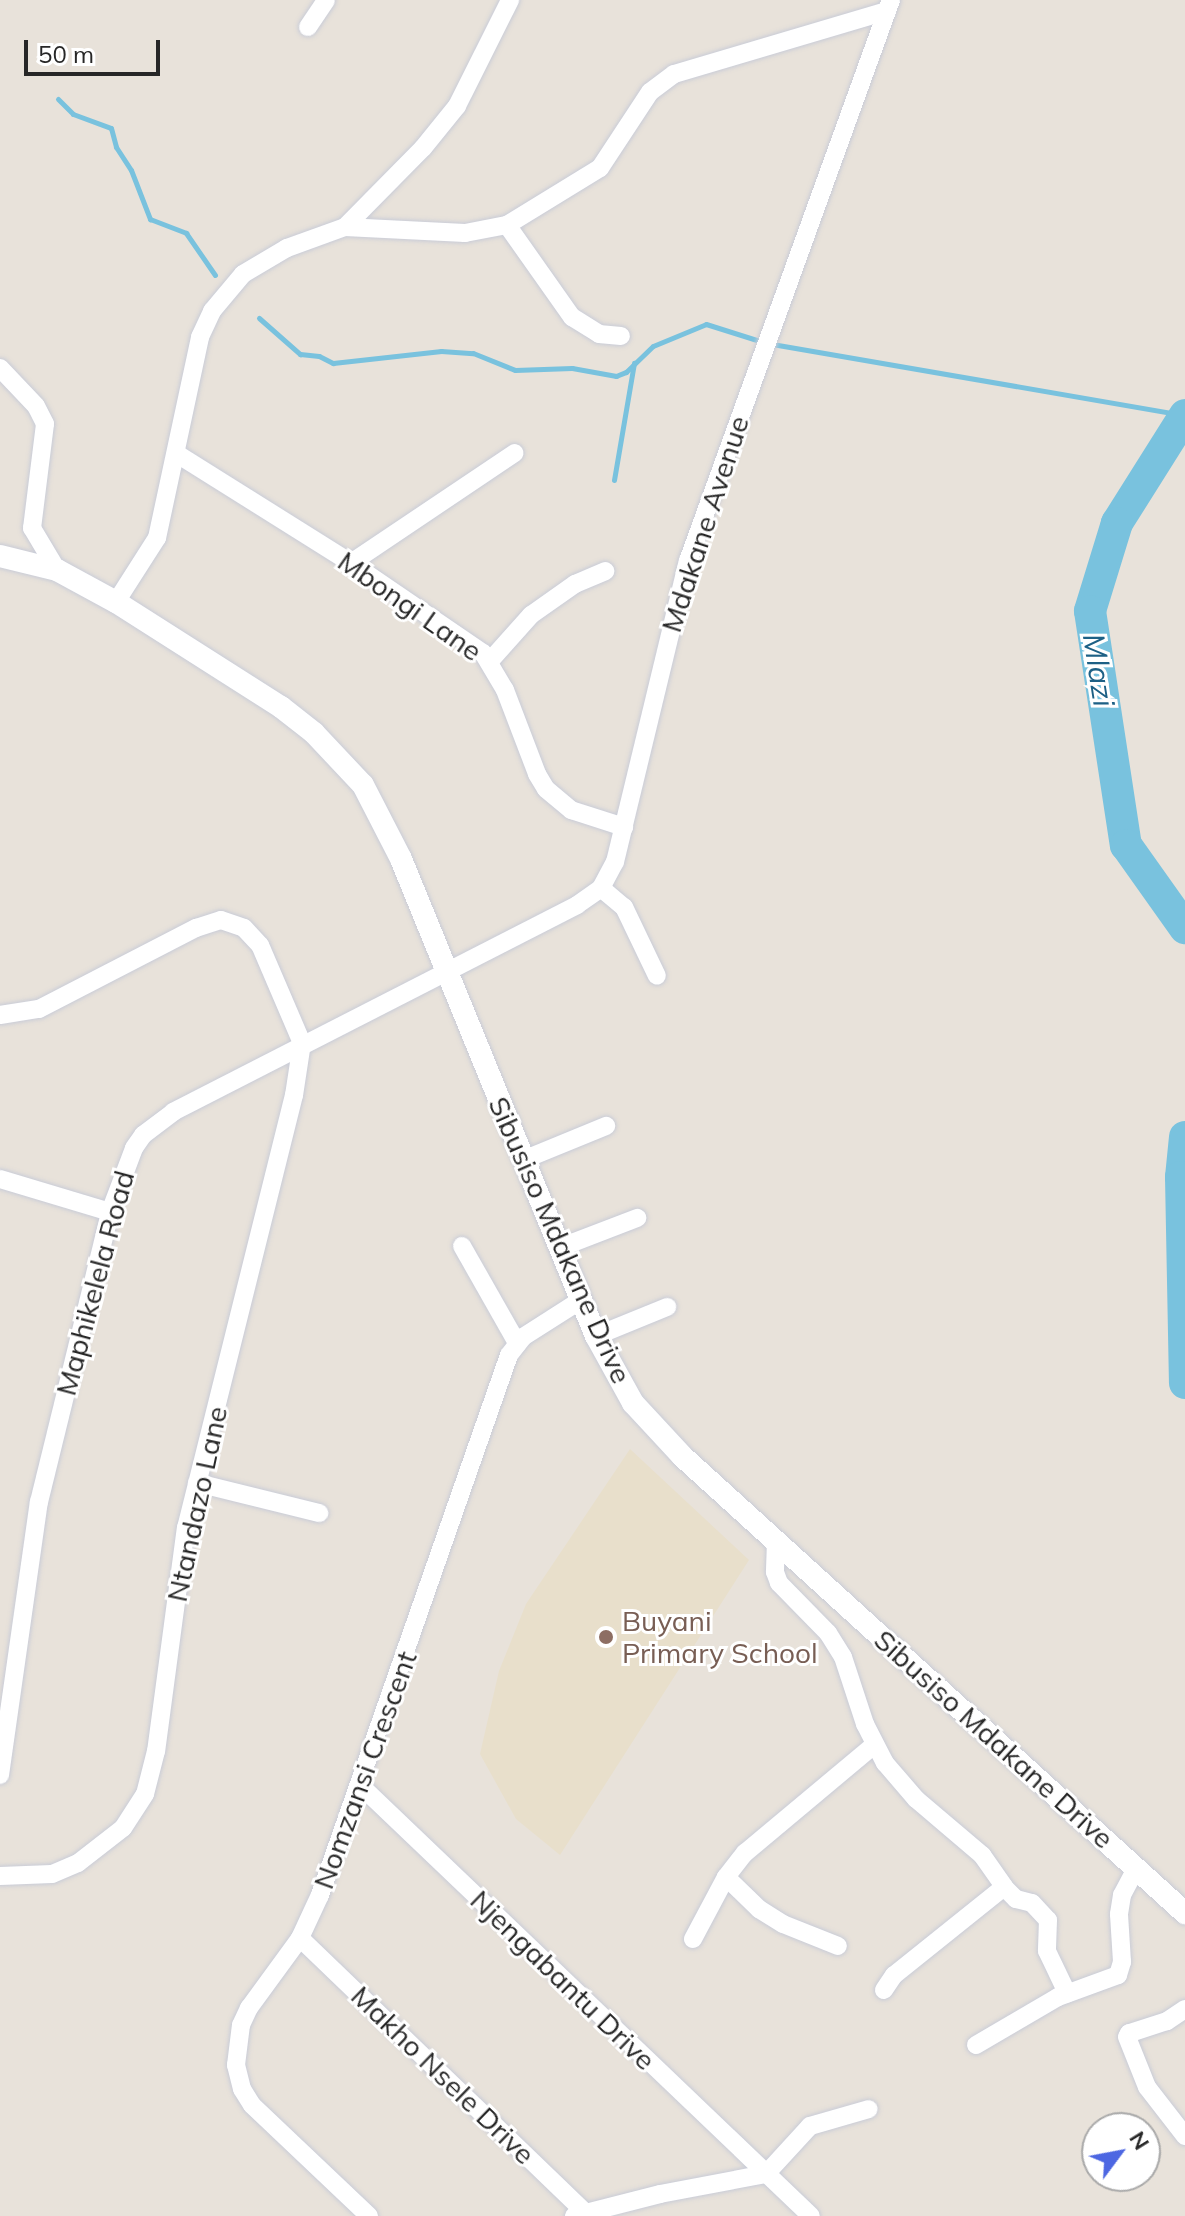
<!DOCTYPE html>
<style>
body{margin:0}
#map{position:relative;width:1185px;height:2216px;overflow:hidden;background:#e8e2da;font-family:Mulish,sans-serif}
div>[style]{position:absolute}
.education>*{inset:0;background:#e8dfcb}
.stream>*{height:5px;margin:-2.5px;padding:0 2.5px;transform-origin:2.5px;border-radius:2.5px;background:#79c2de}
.river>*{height:32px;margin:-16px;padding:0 16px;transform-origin:16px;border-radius:16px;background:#79c2de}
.roads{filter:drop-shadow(0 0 2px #c9ccd7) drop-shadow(0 0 2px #c9ccd7)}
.minor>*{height:18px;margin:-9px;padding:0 9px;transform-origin:9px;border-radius:9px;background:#fff}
.tertiary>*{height:22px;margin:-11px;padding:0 11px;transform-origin:11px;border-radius:11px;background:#fff}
.dots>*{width:22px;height:22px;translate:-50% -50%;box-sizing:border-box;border:4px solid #fff;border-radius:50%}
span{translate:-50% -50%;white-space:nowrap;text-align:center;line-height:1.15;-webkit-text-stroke:6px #fff;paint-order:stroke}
.street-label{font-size:28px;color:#272727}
.education-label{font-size:28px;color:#785e54}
.left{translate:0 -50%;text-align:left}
.water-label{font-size:30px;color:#1d6085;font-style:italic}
.north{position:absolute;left:1081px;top:2112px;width:80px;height:80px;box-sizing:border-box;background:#fff;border:2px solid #a9a9a9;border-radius:50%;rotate:58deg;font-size:22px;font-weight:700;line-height:32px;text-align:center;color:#272727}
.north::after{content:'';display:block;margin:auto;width:28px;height:36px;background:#4d67e2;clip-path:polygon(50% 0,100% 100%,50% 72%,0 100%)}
.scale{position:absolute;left:24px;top:40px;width:136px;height:36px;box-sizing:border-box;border:4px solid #272727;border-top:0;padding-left:10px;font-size:24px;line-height:28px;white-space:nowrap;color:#272727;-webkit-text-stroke:6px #fff;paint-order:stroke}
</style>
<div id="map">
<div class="education">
<div style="clip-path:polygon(630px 1449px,749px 1560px,560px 1855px,516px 1819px,480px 1754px,499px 1671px,526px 1604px)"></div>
</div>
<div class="stream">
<div style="left:58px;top:99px;width:21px;rotate:45deg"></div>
<div style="left:73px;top:114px;width:40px;rotate:20.2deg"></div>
<div style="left:111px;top:128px;width:20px;rotate:75deg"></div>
<div style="left:116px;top:147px;width:27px;rotate:57deg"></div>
<div style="left:131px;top:170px;width:53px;rotate:68.8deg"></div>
<div style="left:150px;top:219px;width:39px;rotate:21deg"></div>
<div style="left:186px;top:233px;width:51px;rotate:55.4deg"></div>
<div style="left:259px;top:318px;width:55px;rotate:41.3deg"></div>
<div style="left:300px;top:354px;width:19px;rotate:6deg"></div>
<div style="left:319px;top:356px;width:16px;rotate:27deg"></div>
<div style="left:333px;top:363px;width:109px;rotate:-6.3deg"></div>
<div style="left:441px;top:351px;width:32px;rotate:4deg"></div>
<div style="left:473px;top:353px;width:45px;rotate:22deg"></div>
<div style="left:515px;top:370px;width:57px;rotate:-2deg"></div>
<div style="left:572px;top:368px;width:45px;rotate:10.3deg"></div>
<div style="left:616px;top:376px;width:11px;rotate:-22deg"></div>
<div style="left:626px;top:372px;width:37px;rotate:-44deg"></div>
<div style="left:653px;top:346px;width:57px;rotate:-22.5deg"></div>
<div style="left:706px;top:324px;width:60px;rotate:17.5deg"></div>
<div style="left:772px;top:344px;width:419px;rotate:9.8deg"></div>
<div style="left:614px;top:480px;width:119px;rotate:-80.3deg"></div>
</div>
<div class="river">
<div style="left:1185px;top:415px;width:128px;rotate:122.2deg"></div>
<div style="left:1117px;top:523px;width:92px;rotate:107.1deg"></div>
<div style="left:1090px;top:611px;width:237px;rotate:81.3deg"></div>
<div style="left:1126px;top:845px;width:102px;rotate:54.6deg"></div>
<div style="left:1185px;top:1137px;width:40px;rotate:95.7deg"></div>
<div style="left:1181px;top:1177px;width:206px;rotate:88.9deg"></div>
</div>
<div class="roads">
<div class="minor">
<div style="left:308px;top:27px;width:32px;rotate:-56deg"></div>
<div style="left:507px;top:225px;width:113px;rotate:54.8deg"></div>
<div style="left:572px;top:317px;width:32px;rotate:32deg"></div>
<div style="left:599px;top:334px;width:22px;rotate:5deg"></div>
<div style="left:345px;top:227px;width:120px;rotate:2.9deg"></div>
<div style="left:465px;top:233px;width:43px;rotate:-10.8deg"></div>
<div style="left:507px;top:225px;width:109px;rotate:-31.5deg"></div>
<div style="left:600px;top:168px;width:91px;rotate:-56.7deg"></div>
<div style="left:650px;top:92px;width:30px;rotate:-37deg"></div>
<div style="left:674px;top:74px;width:222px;rotate:-16.5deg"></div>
<div style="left:0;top:368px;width:52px;rotate:46.5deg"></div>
<div style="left:36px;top:406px;width:20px;rotate:63deg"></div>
<div style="left:45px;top:424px;width:105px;rotate:97.1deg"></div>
<div style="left:32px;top:528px;width:49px;rotate:59.2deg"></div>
<div style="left:177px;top:454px;width:205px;rotate:32.1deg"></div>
<div style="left:351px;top:563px;width:160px;rotate:34.3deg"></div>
<div style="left:483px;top:653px;width:43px;rotate:59.3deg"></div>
<div style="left:505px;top:690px;width:90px;rotate:69.1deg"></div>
<div style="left:537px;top:774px;width:17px;rotate:59deg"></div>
<div style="left:546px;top:789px;width:33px;rotate:40deg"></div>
<div style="left:571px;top:810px;width:56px;rotate:17.8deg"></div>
<div style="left:351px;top:563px;width:197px;rotate:-33.9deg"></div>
<div style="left:116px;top:602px;width:76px;rotate:-57.4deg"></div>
<div style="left:157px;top:538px;width:206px;rotate:-77.9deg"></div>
<div style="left:200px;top:337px;width:29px;rotate:-65deg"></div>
<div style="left:212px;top:311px;width:48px;rotate:-50deg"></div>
<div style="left:243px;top:274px;width:51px;rotate:-30.6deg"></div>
<div style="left:287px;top:248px;width:62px;rotate:-19.9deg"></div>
<div style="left:345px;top:227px;width:111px;rotate:-45.4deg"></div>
<div style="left:423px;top:148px;width:54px;rotate:-51deg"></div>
<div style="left:457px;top:106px;width:119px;rotate:-63.4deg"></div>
<div style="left:489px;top:662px;width:63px;rotate:-48.2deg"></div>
<div style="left:531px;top:615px;width:54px;rotate:-35.2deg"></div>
<div style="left:575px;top:584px;width:33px;rotate:-23deg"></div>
<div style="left:601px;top:888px;width:30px;rotate:40deg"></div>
<div style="left:624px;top:907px;width:76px;rotate:64.4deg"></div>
<div style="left:0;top:1015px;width:39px;rotate:-9deg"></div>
<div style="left:39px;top:1009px;width:177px;rotate:-27.3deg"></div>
<div style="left:196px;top:928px;width:26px;rotate:-18deg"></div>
<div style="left:221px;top:920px;width:24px;rotate:19deg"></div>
<div style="left:244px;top:928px;width:23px;rotate:47deg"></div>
<div style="left:260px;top:945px;width:107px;rotate:66.8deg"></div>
<div style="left:302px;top:1043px;width:53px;rotate:98.7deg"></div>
<div style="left:294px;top:1095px;width:445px;rotate:104deg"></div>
<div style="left:186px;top:1527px;width:226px;rotate:97.6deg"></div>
<div style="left:156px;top:1751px;width:44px;rotate:104.3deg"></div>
<div style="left:145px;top:1794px;width:40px;rotate:122.9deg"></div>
<div style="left:123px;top:1828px;width:57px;rotate:142.1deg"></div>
<div style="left:78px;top:1863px;width:28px;rotate:157deg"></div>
<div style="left:52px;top:1874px;width:52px;rotate:177.8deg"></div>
<div style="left:523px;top:1160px;width:90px;rotate:-22.3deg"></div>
<div style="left:0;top:1179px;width:115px;rotate:16.7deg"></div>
<div style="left:462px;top:1246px;width:112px;rotate:60.4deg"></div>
<div style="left:559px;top:1248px;width:84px;rotate:-21deg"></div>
<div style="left:596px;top:1336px;width:77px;rotate:-22.2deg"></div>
<div style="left:197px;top:1483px;width:126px;rotate:13.8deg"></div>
<div style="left:776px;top:1541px;width:31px;rotate:92deg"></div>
<div style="left:775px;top:1572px;width:12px;rotate:70deg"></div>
<div style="left:779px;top:1583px;width:70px;rotate:45.6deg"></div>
<div style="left:828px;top:1633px;width:28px;rotate:58deg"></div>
<div style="left:843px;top:1657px;width:71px;rotate:71.8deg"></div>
<div style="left:865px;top:1724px;width:44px;rotate:62.9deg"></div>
<div style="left:885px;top:1763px;width:48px;rotate:49.3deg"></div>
<div style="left:916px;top:1799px;width:87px;rotate:40.3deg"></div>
<div style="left:982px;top:1855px;width:39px;rotate:55deg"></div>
<div style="left:1004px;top:1887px;width:141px;rotate:141.3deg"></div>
<div style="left:894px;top:1975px;width:18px;rotate:124deg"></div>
<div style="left:0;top:1775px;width:276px;rotate:-81.9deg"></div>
<div style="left:39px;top:1502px;width:299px;rotate:-76.2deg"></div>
<div style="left:110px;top:1212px;width:68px;rotate:-69.4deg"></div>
<div style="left:134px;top:1148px;width:16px;rotate:-55deg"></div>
<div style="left:143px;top:1135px;width:38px;rotate:-37deg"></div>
<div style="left:173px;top:1112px;width:454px;rotate:-27.1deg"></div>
<div style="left:577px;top:905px;width:29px;rotate:-35deg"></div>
<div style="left:601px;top:888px;width:30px;rotate:-62deg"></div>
<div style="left:615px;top:862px;width:310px;rotate:-76.4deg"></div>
<div style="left:688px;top:561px;width:597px;rotate:-70.11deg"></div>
<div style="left:361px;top:1786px;width:622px;rotate:43.7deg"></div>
<div style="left:726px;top:1877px;width:46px;rotate:44.1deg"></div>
<div style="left:759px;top:1909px;width:28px;rotate:32deg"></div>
<div style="left:783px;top:1924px;width:59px;rotate:21.8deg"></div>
<div style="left:1004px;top:1887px;width:17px;rotate:45deg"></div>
<div style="left:1016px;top:1899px;width:16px;rotate:14deg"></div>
<div style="left:1032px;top:1903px;width:23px;rotate:47deg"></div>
<div style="left:1048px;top:1920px;width:31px;rotate:92deg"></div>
<div style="left:1047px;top:1951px;width:47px;rotate:64.5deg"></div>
<div style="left:300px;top:1938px;width:395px;rotate:43.9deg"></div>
<div style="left:693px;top:1939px;width:70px;rotate:-62deg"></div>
<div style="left:726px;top:1877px;width:31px;rotate:-52deg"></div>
<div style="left:745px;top:1853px;width:168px;rotate:-39.9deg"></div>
<div style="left:1185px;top:2009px;width:22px;rotate:146deg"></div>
<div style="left:1167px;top:2021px;width:40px;rotate:162deg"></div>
<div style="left:1129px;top:2033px;width:4px;rotate:117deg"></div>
<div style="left:1127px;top:2037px;width:54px;rotate:68.2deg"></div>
<div style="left:1147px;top:2087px;width:62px;rotate:52.2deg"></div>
<div style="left:976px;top:2045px;width:95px;rotate:-30.3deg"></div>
<div style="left:1058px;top:1997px;width:64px;rotate:-20.1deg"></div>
<div style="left:1118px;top:1975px;width:14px;rotate:-73deg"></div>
<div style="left:1122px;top:1962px;width:48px;rotate:-93.6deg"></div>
<div style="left:1119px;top:1914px;width:19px;rotate:-81deg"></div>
<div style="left:1122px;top:1895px;width:30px;rotate:-62deg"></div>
<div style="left:766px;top:2174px;width:65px;rotate:-47.5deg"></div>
<div style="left:810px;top:2126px;width:61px;rotate:-16.1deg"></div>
<div style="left:369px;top:2216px;width:161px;rotate:-136.5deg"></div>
<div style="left:252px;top:2105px;width:19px;rotate:-122deg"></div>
<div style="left:242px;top:2089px;width:25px;rotate:-104deg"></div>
<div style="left:236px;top:2065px;width:40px;rotate:-82.9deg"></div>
<div style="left:241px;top:2025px;width:19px;rotate:-65deg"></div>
<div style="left:249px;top:2008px;width:87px;rotate:-53.9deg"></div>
<div style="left:300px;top:1938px;width:47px;rotate:-65.1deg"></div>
<div style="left:320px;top:1895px;width:572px;rotate:-70.71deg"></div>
<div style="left:509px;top:1355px;width:23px;rotate:-52deg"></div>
<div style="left:523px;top:1337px;width:69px;rotate:-32.5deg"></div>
<div style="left:574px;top:2216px;width:89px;rotate:-14.3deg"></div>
<div style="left:660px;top:2194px;width:108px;rotate:-10.7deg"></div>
</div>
<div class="tertiary">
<div style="left:0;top:556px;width:59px;rotate:13.8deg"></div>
<div style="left:57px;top:570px;width:67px;rotate:28.5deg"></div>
<div style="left:116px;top:602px;width:196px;rotate:32.5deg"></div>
<div style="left:281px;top:707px;width:42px;rotate:38.2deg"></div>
<div style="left:314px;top:733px;width:71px;rotate:46.7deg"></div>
<div style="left:363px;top:785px;width:83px;rotate:62.8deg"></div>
<div style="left:401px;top:859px;width:515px;rotate:67.77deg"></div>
<div style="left:596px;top:1336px;width:77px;rotate:61.1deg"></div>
<div style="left:633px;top:1403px;width:72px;rotate:47.2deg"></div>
<div style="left:682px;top:1456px;width:680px;rotate:42.26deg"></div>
</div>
</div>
<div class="dots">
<div style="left:606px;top:1637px;background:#8d6e63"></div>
</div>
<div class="street-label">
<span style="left:705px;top:524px;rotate:-72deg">Mdakane Avenue</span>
<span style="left:410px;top:606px;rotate:35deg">Mbongi Lane</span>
<span style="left:560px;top:1240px;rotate:66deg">Sibusiso Mdakane Drive</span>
<span style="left:95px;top:1283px;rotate:-75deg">Maphikelela Road</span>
<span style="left:197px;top:1504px;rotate:-78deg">Ntandazo Lane</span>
<span style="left:994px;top:1739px;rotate:42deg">Sibusiso Mdakane Drive</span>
<span style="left:365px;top:1770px;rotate:-70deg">Nomzansi Crescent</span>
<span style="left:563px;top:1980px;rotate:44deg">Njengabantu Drive</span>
<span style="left:443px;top:2075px;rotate:44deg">Makho Nsele Drive</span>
</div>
<div class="education-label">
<span class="left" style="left:622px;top:1637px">Buyani<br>Primary School</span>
</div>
<div class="water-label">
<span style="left:1099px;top:670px;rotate:81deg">Mlazi</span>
</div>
<div class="north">N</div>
<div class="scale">50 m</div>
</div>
